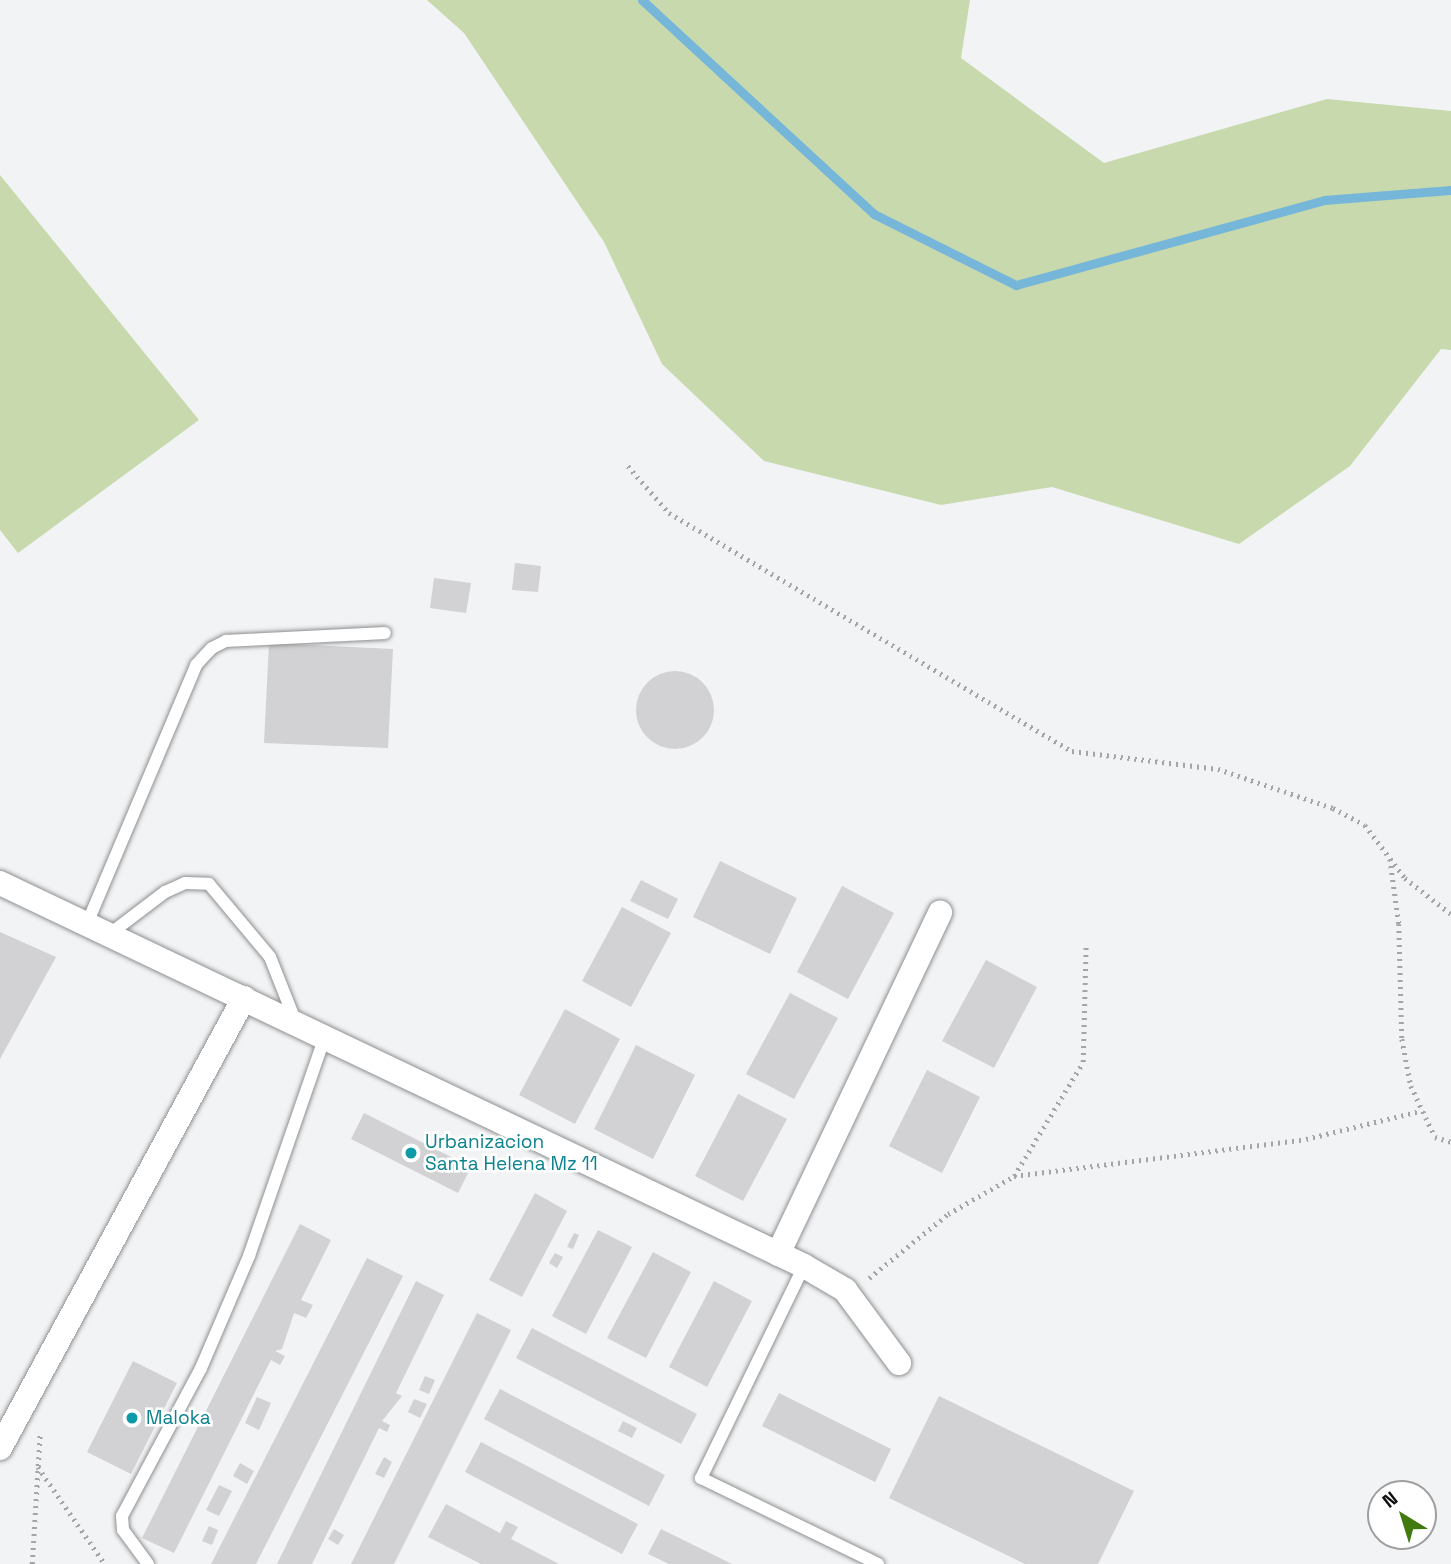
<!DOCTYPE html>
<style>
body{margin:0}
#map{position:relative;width:1451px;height:1564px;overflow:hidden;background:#f2f3f5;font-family:"Space Grotesk",sans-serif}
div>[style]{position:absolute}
.green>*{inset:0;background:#c8daad}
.stream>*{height:9px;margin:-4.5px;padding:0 4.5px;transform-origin:4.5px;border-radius:4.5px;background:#76b6d9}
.building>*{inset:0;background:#d2d1d3}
.round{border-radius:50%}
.path>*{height:4.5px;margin-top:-2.25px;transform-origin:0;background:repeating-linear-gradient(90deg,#a4a5a7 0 2px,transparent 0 7px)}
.roads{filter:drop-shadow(0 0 2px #8e9091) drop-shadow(0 0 2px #8e9091)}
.lane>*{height:12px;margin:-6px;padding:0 6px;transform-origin:6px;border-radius:6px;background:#fff}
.street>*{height:24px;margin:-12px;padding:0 12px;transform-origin:12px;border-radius:12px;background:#fff}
.dots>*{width:19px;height:19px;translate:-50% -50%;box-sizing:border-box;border:4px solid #fff;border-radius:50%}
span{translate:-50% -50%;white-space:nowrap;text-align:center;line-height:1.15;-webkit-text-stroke:5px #fff;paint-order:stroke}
.culture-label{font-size:19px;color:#0d838f}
.left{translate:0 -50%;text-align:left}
.north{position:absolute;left:1367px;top:1480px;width:70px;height:70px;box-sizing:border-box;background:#fff;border:2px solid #9f9f9f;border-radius:50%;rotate:322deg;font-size:19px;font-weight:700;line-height:28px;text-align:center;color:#0f0f10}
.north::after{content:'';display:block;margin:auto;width:24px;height:32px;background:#427a10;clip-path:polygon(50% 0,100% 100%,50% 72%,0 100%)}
</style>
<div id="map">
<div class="green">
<div style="clip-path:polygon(427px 0,970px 0,961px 58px,1104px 163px,1327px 99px,1451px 111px,1451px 350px,1441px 349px,1350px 466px,1239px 544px,1052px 487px,941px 505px,764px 461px,662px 364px,604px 242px,464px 33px)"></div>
<div style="clip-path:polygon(0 175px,199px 420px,18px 553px,0 530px)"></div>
</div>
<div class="stream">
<div style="left:642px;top:0;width:316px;rotate:42.7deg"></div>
<div style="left:874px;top:214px;width:159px;rotate:26.6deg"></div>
<div style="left:1016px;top:285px;width:320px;rotate:-15.4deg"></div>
<div style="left:1324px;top:200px;width:127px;rotate:-4.5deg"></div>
</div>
<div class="building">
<div style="clip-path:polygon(515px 563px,541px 566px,538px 592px,512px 590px)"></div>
<div style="clip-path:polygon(434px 578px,471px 583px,466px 613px,430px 608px)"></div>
<div style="clip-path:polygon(269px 643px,393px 649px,388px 748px,264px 743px)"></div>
<div class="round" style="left:636px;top:671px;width:78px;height:78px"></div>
<div style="clip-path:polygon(720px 861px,797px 898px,770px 954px,693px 917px)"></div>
<div style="clip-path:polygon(641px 880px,678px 899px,668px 919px,630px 901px)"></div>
<div style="clip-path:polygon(842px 886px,894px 913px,848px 999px,797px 972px)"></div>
<div style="clip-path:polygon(622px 907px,671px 933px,631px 1007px,582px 981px)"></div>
<div style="clip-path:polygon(0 932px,56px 957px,0 1059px)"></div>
<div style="clip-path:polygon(986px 960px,1037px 987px,994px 1068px,942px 1041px)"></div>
<div style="clip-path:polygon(790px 993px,838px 1018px,794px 1099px,746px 1074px)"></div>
<div style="clip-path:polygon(565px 1009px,620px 1039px,575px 1124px,519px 1095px)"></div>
<div style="clip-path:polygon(636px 1045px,695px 1075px,653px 1159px,594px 1129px)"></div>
<div style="clip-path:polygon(927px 1070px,980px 1097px,942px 1173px,889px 1146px)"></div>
<div style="clip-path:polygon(738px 1094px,787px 1119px,743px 1201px,695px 1176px)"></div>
<div style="clip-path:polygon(364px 1113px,471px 1167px,458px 1193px,351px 1139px)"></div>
<div style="clip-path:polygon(535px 1193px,567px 1211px,522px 1297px,489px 1280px)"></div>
<div style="clip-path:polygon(300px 1224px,331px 1240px,301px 1300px,313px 1305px,306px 1318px,294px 1313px,282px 1349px,275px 1351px,285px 1356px,280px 1365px,271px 1360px,174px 1553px,142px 1538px)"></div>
<div style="clip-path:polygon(598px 1230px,632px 1247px,586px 1334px,552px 1316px)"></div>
<div style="clip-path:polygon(574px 1233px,579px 1235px,573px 1249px,567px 1247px)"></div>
<div style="clip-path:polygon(653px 1252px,691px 1272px,646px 1358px,607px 1338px)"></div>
<div style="clip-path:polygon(555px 1253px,563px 1257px,557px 1268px,549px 1263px)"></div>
<div style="clip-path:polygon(367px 1258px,403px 1276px,256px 1564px,211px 1564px)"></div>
<div style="clip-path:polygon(416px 1281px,444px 1295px,396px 1393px,402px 1396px,382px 1421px,390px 1425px,387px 1432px,379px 1428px,312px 1564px,277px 1564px)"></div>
<div style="clip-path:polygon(714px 1281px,752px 1301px,707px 1387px,669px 1367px)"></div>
<div style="clip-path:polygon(477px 1313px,511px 1330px,394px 1564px,351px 1564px)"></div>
<div style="clip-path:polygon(532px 1328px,697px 1414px,681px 1444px,516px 1358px)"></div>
<div style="clip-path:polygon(133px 1361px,177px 1383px,131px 1474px,87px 1452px)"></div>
<div style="clip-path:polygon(425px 1376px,435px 1380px,429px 1394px,419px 1390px)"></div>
<div style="clip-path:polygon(500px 1389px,665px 1475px,649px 1506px,484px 1419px)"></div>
<div style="clip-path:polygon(779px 1393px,891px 1449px,875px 1482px,762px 1426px)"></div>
<div style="clip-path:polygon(939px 1396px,1134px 1491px,1098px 1564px,1025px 1564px,889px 1498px)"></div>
<div style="clip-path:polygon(257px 1397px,271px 1403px,259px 1430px,245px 1423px)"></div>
<div style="clip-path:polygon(414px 1399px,427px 1404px,420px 1418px,408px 1412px)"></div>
<div style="clip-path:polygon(623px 1421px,637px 1428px,632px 1438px,618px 1431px)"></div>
<div style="clip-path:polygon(481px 1442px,638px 1524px,622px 1554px,465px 1472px)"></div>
<div style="clip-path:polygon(384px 1457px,392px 1462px,384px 1478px,375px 1474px)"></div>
<div style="clip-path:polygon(240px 1463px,254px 1471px,247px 1484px,233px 1476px)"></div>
<div style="clip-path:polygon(219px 1485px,232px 1491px,219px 1516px,206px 1510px)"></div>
<div style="clip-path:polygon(446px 1504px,500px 1533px,506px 1521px,518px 1527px,511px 1539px,559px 1564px,481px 1564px,428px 1537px)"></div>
<div style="clip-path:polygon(209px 1526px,218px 1530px,212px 1545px,202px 1541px)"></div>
<div style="clip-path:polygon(334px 1529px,344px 1535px,338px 1545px,328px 1539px)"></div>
<div style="clip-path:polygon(661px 1529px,732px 1564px,669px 1564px,648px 1554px)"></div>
</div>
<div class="path">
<div style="left:628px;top:466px;width:62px;rotate:48.9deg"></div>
<div style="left:669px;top:513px;width:468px;rotate:30.6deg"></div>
<div style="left:1072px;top:751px;width:147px;rotate:7deg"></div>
<div style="left:1218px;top:769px;width:121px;rotate:18.7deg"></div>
<div style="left:1333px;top:808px;width:36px;rotate:28deg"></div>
<div style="left:1365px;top:825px;width:66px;rotate:53deg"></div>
<div style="left:1405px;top:878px;width:58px;rotate:38deg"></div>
<div style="left:1390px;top:859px;width:66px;rotate:82.1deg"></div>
<div style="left:1399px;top:924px;width:115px;rotate:88.5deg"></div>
<div style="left:1402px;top:1039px;width:48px;rotate:79.2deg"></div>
<div style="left:1411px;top:1086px;width:56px;rotate:64.8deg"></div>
<div style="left:1435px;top:1137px;width:17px;rotate:17deg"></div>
<div style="left:1014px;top:1176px;width:294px;rotate:-7.2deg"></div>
<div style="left:1306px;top:1139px;width:117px;rotate:-13.8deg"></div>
<div style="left:869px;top:1278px;width:102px;rotate:-39deg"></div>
<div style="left:948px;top:1214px;width:76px;rotate:-29.9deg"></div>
<div style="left:1014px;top:1176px;width:133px;rotate:-58.8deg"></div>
<div style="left:1083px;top:1062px;width:119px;rotate:-88.6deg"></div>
<div style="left:38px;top:1467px;width:118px;rotate:55.4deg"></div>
<div style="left:32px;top:1564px;width:129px;rotate:-86.5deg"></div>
</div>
<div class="roads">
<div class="lane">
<div style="left:86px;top:926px;width:283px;rotate:-67.1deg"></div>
<div style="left:196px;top:665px;width:23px;rotate:-47deg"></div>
<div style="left:212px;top:648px;width:16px;rotate:-27deg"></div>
<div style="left:226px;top:641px;width:159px;rotate:-2.9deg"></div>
<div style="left:107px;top:936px;width:73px;rotate:-37.2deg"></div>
<div style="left:165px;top:892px;width:22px;rotate:-24deg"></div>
<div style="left:185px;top:883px;width:24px;rotate:2deg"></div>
<div style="left:209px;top:884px;width:95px;rotate:50.1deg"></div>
<div style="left:270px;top:957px;width:68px;rotate:68.4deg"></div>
<div style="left:804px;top:1266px;width:236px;rotate:115.9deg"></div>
<div style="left:701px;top:1478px;width:197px;rotate:25.9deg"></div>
<div style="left:148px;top:1564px;width:42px;rotate:-126.3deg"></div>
<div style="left:123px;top:1530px;width:14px;rotate:-94deg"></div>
<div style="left:122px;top:1516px;width:168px;rotate:-61.9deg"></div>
<div style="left:201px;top:1368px;width:122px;rotate:-66.8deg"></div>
<div style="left:249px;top:1256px;width:233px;rotate:-70.9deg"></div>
</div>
<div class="street">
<div style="left:0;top:883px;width:891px;rotate:25.47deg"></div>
<div style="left:804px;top:1266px;width:48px;rotate:30.3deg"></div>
<div style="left:845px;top:1290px;width:91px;rotate:53.5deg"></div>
<div style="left:778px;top:1254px;width:378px;rotate:-64.6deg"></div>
<div style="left:0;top:1448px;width:512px;rotate:-61.53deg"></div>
</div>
</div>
<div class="dots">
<div style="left:411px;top:1153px;background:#0f9aa8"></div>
<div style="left:132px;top:1418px;background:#0f9aa8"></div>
</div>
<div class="culture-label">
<span class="left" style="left:425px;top:1153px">Urbanizacion<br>Santa Helena Mz 11</span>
<span class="left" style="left:146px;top:1418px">Maloka</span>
</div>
<div class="north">N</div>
</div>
